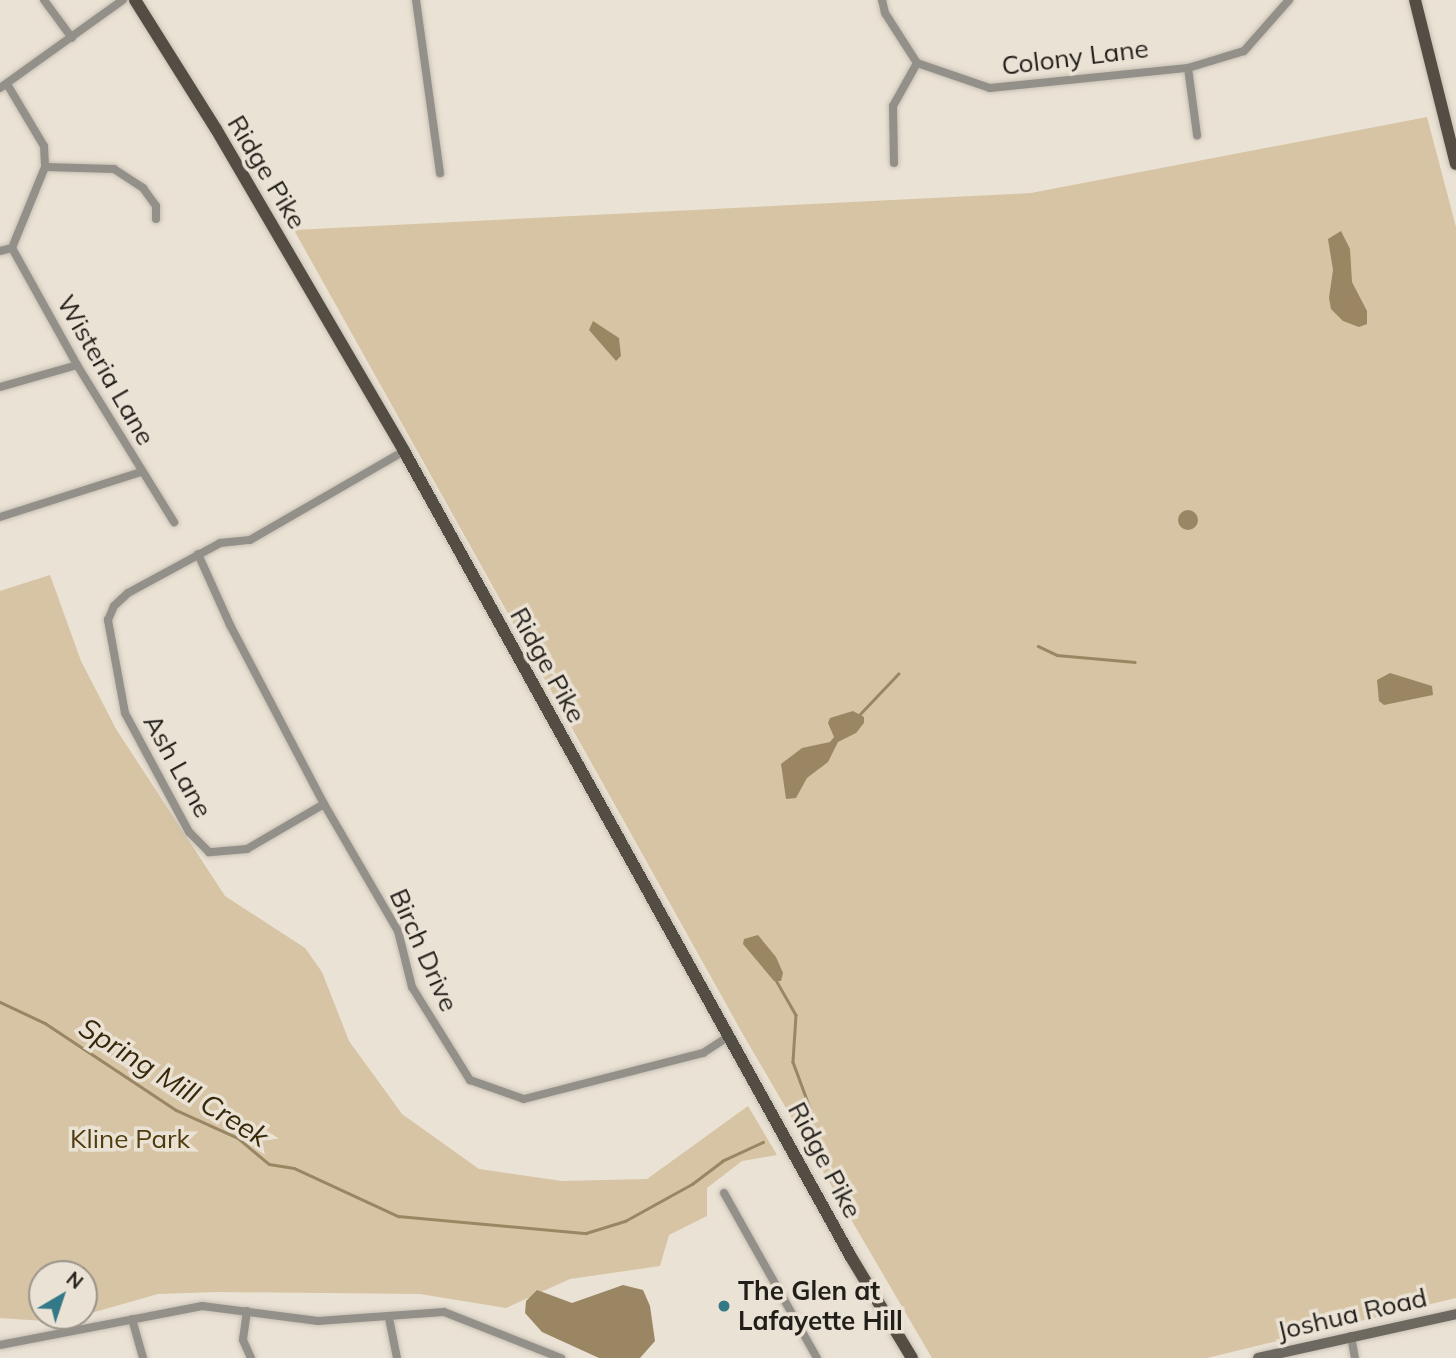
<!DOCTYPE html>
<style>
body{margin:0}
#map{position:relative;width:1456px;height:1358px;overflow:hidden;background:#eae2d4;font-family:Mulish,sans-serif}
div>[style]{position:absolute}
.green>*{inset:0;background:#d6c4a4}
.water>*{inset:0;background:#9a8663}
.round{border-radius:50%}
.stream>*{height:2.5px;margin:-1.25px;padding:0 1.25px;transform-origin:1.25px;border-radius:1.25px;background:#9a8663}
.roads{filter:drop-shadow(0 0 2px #c6bfb3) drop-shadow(0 0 2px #c6bfb3)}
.street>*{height:8px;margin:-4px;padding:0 4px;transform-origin:4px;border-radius:4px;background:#93908a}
.secondary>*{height:10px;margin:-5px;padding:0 5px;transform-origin:5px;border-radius:5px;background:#6d6960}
.primary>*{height:12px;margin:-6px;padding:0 6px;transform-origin:6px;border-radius:6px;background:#534d43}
.dots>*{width:19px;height:19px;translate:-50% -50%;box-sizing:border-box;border:4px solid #eae2d4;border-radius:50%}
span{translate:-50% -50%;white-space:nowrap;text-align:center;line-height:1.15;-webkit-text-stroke:7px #eae2d4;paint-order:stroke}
.street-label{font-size:26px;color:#221f1a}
.park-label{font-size:26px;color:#503b0c}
.poi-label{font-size:26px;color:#221f1a;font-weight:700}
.left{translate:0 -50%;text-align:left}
.water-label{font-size:28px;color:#372809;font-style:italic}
.north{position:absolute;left:28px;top:1260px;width:70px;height:70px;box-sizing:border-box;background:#eae2d4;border:2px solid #9a948a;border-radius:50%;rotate:39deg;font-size:19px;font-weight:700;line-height:28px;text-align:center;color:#221f1a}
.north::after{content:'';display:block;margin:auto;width:24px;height:32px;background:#347987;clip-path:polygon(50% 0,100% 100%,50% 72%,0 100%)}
</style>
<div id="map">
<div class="green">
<div style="clip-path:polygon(1427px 117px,1456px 227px,1456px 1298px,1207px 1358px,932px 1358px,745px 1038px,294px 230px,1031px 193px)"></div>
<div style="clip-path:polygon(50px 575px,81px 661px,116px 729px,225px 896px,305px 948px,322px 972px,349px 1041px,402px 1114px,479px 1169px,562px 1181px,647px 1179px,748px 1106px,777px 1155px,742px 1161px,707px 1188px,707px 1216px,669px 1235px,660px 1266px,570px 1279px,506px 1308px,420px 1294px,217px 1292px,158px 1294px,84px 1315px,84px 1274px,42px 1274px,42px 1316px,81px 1316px,60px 1322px,0 1318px,0 591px)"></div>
</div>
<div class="water">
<div style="clip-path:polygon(1341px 231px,1350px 249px,1352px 282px,1367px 311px,1367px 324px,1359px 327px,1343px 321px,1331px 309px,1329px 298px,1333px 270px,1328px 239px)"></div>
<div style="clip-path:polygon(593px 321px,619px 338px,621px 356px,616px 361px,589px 330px)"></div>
<div class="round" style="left:1178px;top:510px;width:20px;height:20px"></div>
<div style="clip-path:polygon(1390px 673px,1432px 686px,1433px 695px,1384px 705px,1379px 701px,1377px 680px)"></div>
<div style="clip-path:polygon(853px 711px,864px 717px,864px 723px,856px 733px,838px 742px,828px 762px,807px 778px,796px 798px,786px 799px,781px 764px,802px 748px,830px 742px,834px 737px,828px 723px,830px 718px)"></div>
<div style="clip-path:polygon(758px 935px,776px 957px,783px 973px,781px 981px,774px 981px,743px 944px,744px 939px)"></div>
<div style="clip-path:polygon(623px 1285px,643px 1290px,650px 1306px,655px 1341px,640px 1358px,599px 1358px,542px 1332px,525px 1313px,526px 1301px,537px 1290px,572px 1303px)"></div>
</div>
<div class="stream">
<div style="left:1038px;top:646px;width:21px;rotate:25deg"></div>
<div style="left:1057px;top:655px;width:78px;rotate:5.1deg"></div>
<div style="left:859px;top:715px;width:57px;rotate:-46.4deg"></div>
<div style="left:776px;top:980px;width:40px;rotate:60.3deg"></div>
<div style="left:796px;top:1015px;width:47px;rotate:93.7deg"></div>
<div style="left:793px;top:1062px;width:49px;rotate:69.7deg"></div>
<div style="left:810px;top:1108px;width:16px;rotate:125deg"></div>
<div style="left:0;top:1002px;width:50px;rotate:25deg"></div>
<div style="left:45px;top:1023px;width:157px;rotate:33.6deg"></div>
<div style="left:176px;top:1110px;width:68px;rotate:24.3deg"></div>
<div style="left:238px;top:1138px;width:40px;rotate:40deg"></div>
<div style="left:269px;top:1164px;width:25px;rotate:9deg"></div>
<div style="left:294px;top:1168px;width:115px;rotate:24.8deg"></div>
<div style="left:398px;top:1216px;width:189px;rotate:5.2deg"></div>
<div style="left:586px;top:1233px;width:41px;rotate:-17.1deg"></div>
<div style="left:625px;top:1221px;width:77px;rotate:-28.9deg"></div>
<div style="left:692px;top:1184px;width:38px;rotate:-37deg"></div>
<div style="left:722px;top:1161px;width:45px;rotate:-24.9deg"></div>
</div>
<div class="roads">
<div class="street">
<div style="left:44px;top:0;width:47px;rotate:53.6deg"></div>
<div style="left:416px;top:0;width:175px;rotate:82.1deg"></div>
<div style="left:882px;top:0;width:13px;rotate:77deg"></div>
<div style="left:885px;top:13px;width:59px;rotate:57.4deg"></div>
<div style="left:917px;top:63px;width:77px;rotate:18.9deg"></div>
<div style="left:990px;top:88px;width:199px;rotate:-5.8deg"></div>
<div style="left:1188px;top:68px;width:24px;rotate:-17deg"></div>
<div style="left:1211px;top:61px;width:34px;rotate:-17deg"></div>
<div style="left:1244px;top:51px;width:68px;rotate:-48.6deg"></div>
<div style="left:1188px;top:68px;width:68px;rotate:82.3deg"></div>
<div style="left:7px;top:84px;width:72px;rotate:59.2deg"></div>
<div style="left:44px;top:146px;width:21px;rotate:87deg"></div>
<div style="left:45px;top:167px;width:87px;rotate:112.2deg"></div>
<div style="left:0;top:88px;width:151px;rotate:-35.6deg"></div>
<div style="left:894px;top:163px;width:57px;rotate:-91deg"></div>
<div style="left:893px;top:106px;width:49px;rotate:-60.8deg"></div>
<div style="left:45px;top:167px;width:69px;rotate:1.7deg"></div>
<div style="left:114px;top:169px;width:35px;rotate:33deg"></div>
<div style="left:143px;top:188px;width:22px;rotate:54deg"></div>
<div style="left:156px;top:206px;width:13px;rotate:90deg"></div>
<div style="left:12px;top:248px;width:134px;rotate:60.9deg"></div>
<div style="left:77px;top:365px;width:185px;rotate:58.3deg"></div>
<div style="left:0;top:251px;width:12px;rotate:-14deg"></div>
<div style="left:0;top:387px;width:80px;rotate:-15.9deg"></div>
<div style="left:0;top:517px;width:148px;rotate:-17.7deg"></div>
<div style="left:198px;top:554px;width:78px;rotate:65.7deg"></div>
<div style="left:230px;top:625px;width:202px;rotate:62.3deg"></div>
<div style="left:324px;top:804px;width:147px;rotate:59.8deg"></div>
<div style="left:398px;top:931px;width:58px;rotate:76deg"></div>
<div style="left:412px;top:987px;width:110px;rotate:58.1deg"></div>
<div style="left:470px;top:1080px;width:57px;rotate:19.4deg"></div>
<div style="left:524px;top:1099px;width:185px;rotate:-14.4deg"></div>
<div style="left:703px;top:1053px;width:31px;rotate:-33deg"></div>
<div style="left:324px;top:804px;width:89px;rotate:149.7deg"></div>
<div style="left:247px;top:849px;width:38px;rotate:175deg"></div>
<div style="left:209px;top:852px;width:28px;rotate:-135deg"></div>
<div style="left:189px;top:832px;width:135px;rotate:-118.3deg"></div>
<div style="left:125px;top:713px;width:95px;rotate:-100.4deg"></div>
<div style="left:108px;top:620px;width:15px;rotate:-67deg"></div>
<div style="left:114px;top:606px;width:19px;rotate:-43deg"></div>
<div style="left:128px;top:593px;width:105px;rotate:-28.5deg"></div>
<div style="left:220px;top:543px;width:30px;rotate:-6deg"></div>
<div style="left:250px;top:540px;width:178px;rotate:-30deg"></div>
<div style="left:724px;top:1193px;width:189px;rotate:60.6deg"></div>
<div style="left:247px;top:1311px;width:29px;rotate:98deg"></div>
<div style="left:243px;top:1340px;width:20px;rotate:66deg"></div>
<div style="left:389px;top:1318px;width:41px;rotate:78.7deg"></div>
<div style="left:132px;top:1319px;width:41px;rotate:74.2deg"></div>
<div style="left:1351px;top:1336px;width:22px;rotate:80deg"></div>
<div style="left:0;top:1345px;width:206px;rotate:-10.9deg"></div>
<div style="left:202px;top:1306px;width:117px;rotate:7.4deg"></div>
<div style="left:318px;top:1321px;width:126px;rotate:-4.1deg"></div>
<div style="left:444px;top:1312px;width:126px;rotate:21.5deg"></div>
</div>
<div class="secondary">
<div style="left:1258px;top:1358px;width:203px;rotate:-12.5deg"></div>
</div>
<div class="primary">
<div style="left:135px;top:0;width:152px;rotate:57.9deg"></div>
<div style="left:216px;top:129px;width:373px;rotate:59.7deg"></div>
<div style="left:404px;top:451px;width:922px;rotate:60.99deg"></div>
<div style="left:851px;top:1257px;width:118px;rotate:58.9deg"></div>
<div style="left:1415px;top:0;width:169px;rotate:76deg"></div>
</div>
</div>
<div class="dots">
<div style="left:724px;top:1306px;background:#347987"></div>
</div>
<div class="street-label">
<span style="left:1075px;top:57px;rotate:-7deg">Colony Lane</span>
<span style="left:267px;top:172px;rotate:59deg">Ridge Pike</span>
<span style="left:106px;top:370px;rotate:60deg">Wisteria Lane</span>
<span style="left:548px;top:665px;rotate:61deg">Ridge Pike</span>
<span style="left:178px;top:766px;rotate:61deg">Ash Lane</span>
<span style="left:424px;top:950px;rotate:66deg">Birch Drive</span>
<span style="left:825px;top:1160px;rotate:62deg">Ridge Pike</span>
<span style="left:1352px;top:1314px;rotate:-13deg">Joshua Road</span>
</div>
<div class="park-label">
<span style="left:130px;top:1139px">Kline Park</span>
</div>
<div class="poi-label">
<span class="left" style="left:738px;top:1306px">The Glen at<br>Lafayette Hill</span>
</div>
<div class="water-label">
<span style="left:174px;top:1082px;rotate:32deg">Spring Mill Creek</span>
</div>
<div class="north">N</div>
</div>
